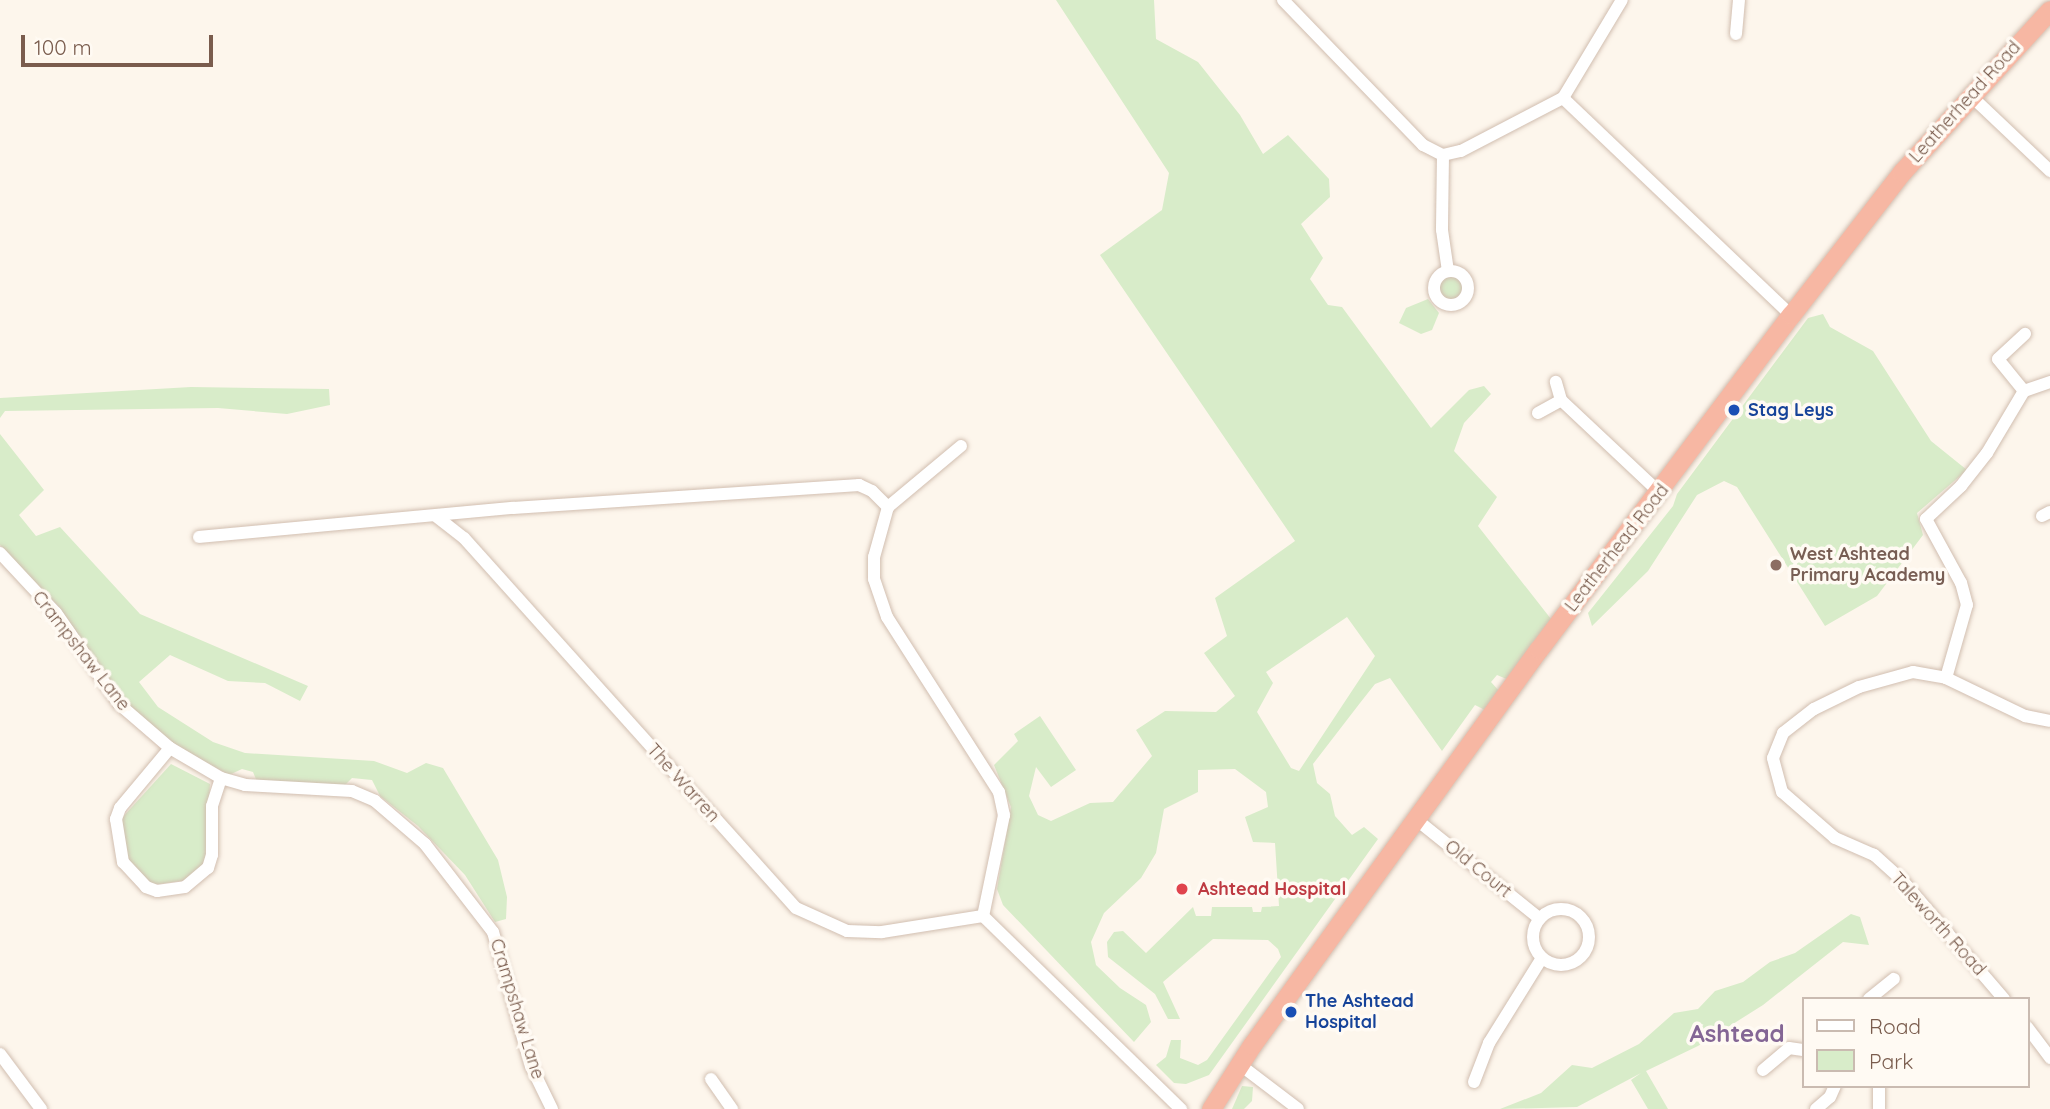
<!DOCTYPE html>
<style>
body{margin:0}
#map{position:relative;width:2050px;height:1109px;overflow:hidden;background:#fdf6ec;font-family:Quicksand,sans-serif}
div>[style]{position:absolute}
.green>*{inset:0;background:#d8ecc9}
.round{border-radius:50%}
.roads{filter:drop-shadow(0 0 2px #d1beb0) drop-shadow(0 0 2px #d1beb0)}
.minor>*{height:12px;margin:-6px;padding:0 6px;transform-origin:6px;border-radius:6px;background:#fff}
.minor>.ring{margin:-6px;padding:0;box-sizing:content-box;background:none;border:12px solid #fff;border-radius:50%}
.highway>*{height:19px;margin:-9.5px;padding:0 9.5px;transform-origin:9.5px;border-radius:9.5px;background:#f7b7a3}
.dots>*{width:19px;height:19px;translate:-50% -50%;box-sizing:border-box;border:4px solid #fffaf3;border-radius:50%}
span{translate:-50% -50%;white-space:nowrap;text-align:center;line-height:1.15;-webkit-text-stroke:7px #fffaf3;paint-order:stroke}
.street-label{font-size:18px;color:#7a5c4d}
.transit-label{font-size:18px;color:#164399;font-weight:700}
.left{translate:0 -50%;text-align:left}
.education-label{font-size:18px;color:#785e54;font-weight:700}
.health-label{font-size:18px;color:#be3a42;font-weight:700}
.district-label{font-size:24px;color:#846695;font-weight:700}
.legend{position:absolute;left:1802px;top:997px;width:228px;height:91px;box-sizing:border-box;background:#fffaf3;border:2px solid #cabbb1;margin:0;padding:9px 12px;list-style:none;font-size:21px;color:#7a5c4d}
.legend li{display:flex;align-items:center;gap:14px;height:35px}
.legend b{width:35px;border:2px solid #cabbb1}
.scale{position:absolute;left:21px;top:35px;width:192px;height:32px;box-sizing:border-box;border:4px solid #7a5c4d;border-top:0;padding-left:9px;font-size:21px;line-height:24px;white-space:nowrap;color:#7a5c4d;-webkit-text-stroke:5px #fffaf3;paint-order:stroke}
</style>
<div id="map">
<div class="green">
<div style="clip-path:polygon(evenodd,1056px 0,1154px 0,1156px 39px,1198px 62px,1240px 115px,1263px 154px,1288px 135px,1329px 179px,1330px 197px,1301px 224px,1323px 258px,1310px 279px,1328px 305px,1342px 307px,1431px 428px,1469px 390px,1484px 386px,1491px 394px,1464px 423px,1454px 451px,1497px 497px,1478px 526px,1551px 619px,1509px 680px,1497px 675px,1491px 682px,1500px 692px,1485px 710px,1475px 705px,1442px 751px,1390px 678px,1375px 684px,1360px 703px,1313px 764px,1317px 783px,1330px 794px,1335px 816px,1352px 835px,1364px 827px,1378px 839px,1209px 1075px,1186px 1084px,1174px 1083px,1156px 1065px,1166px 1057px,1171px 1040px,1181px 1040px,1180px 1058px,1198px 1065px,1207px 1060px,1281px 957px,1278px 949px,1268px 940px,1213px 939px,1163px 982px,1180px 1019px,1168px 1019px,1155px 994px,1108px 957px,1107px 942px,1114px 932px,1123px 931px,1146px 953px,1193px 907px,1196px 916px,1211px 916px,1212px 907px,1252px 907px,1253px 912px,1261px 912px,1262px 907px,1279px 906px,1275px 843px,1253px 842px,1245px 817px,1268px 807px,1266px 792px,1235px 769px,1198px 770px,1198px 792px,1164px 809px,1156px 853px,1141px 878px,1104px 913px,1091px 942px,1096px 965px,1120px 988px,1146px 1005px,1151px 1022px,1134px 1042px,1003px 905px,997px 889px,1011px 807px,994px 765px,1018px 741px,1014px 734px,1040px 716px,1076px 770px,1051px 787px,1036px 767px,1029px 796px,1038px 815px,1051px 821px,1090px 803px,1113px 802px,1152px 756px,1136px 730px,1165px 711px,1216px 712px,1235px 696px,1204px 653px,1227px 636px,1215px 598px,1295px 541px,1100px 255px,1162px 210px,1169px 173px,1056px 0,1347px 617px,1375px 656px,1299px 771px,1291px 768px,1257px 712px,1273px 683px,1266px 672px,1347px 617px)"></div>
<div class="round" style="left:1440px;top:277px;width:22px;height:22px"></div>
<div style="clip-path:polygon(1428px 299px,1439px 313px,1432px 330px,1421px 334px,1399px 323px,1406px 308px)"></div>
<div style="clip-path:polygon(1823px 314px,1830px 327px,1873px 351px,1931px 441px,1967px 470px,1917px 513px,1923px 535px,1877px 596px,1825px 626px,1737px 487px,1724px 481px,1697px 495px,1648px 571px,1592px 626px,1588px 613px,1673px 506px,1677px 494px,1808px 318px)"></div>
<div style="clip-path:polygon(191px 387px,329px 389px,330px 405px,287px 414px,218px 408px,5px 411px,0 418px,0 398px)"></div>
<div style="clip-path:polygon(0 434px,44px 490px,19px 515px,36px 536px,60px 527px,140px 614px,308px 686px,300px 701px,265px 683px,228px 681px,170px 655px,139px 682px,158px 707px,213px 742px,245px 753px,374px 761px,407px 773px,426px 763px,443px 768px,498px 860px,507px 897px,506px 919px,495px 922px,465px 875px,418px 826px,380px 796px,372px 780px,352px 778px,345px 785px,258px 784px,253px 772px,242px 769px,229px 775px,169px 742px,132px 710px,58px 606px,0 545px)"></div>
<div style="clip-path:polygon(171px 764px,210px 784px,205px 862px,188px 880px,152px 885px,128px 864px,121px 819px)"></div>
<div style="clip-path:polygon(1851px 914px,1860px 917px,1869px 945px,1843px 942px,1763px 1005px,1698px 1046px,1646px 1071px,1668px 1109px,1648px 1109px,1631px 1080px,1641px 1073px,1577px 1107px,1500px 1109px,1541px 1093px,1572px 1065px,1592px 1068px,1639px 1044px,1674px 1013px,1698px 1009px,1715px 991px,1743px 982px,1770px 962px,1795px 953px)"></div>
<div style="clip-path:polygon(1242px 1086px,1253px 1087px,1252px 1101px,1244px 1109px,1232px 1109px)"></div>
</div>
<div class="roads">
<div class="minor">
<div style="left:1283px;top:0;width:202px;rotate:46deg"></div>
<div style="left:1423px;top:145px;width:22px;rotate:27deg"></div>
<div style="left:1443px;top:155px;width:18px;rotate:-13deg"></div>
<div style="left:1461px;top:151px;width:115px;rotate:-27.5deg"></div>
<div style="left:1563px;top:98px;width:114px;rotate:-59deg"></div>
<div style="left:1736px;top:34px;width:34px;rotate:-85deg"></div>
<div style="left:1969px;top:94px;width:112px;rotate:43.5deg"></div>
<div style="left:1563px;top:98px;width:315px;rotate:43.6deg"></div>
<div style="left:1443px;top:155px;width:75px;rotate:90.8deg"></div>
<div style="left:1442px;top:230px;width:41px;rotate:81.7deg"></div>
<div class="ring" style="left:1434px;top:271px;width:22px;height:22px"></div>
<div style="left:2024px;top:391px;width:41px;rotate:-129.1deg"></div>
<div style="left:1998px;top:359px;width:37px;rotate:-43deg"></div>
<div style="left:1561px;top:400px;width:136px;rotate:43.2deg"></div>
<div style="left:1538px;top:413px;width:26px;rotate:-29deg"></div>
<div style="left:1561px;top:400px;width:19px;rotate:-106deg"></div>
<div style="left:961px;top:446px;width:95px;rotate:140.1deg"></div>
<div style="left:888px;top:507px;width:52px;rotate:105.6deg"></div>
<div style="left:874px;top:557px;width:22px;rotate:90deg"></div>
<div style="left:874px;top:579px;width:40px;rotate:71.1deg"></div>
<div style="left:887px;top:617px;width:208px;rotate:57.4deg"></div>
<div style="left:999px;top:792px;width:24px;rotate:78deg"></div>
<div style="left:1004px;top:815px;width:103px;rotate:101.7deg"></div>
<div style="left:2042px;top:516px;width:9px;rotate:-27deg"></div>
<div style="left:437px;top:517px;width:34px;rotate:38deg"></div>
<div style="left:464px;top:538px;width:497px;rotate:48.1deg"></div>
<div style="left:796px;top:908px;width:56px;rotate:24.3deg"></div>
<div style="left:847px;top:931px;width:35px;rotate:2deg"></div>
<div style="left:882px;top:932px;width:102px;rotate:-9deg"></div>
<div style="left:983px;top:916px;width:277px;rotate:44.3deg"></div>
<div style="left:199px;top:537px;width:315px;rotate:-5.3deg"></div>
<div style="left:513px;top:508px;width:347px;rotate:-3.8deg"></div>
<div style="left:859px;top:485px;width:14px;rotate:25deg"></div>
<div style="left:872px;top:491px;width:23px;rotate:45deg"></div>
<div style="left:0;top:553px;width:82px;rotate:47deg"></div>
<div style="left:56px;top:613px;width:111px;rotate:55.3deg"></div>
<div style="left:119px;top:704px;width:67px;rotate:40.8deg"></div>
<div style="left:170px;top:748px;width:59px;rotate:30.5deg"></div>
<div style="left:221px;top:778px;width:25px;rotate:16deg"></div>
<div style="left:245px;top:785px;width:107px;rotate:3.2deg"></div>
<div style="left:352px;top:791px;width:25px;rotate:23deg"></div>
<div style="left:375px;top:801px;width:66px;rotate:40.7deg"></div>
<div style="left:425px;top:844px;width:111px;rotate:52.3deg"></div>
<div style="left:493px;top:932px;width:139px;rotate:74.2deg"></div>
<div style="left:531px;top:1066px;width:48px;rotate:64deg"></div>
<div style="left:1946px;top:678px;width:76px;rotate:-74deg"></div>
<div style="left:1967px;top:605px;width:23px;rotate:-105deg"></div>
<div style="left:1961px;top:583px;width:73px;rotate:-118.7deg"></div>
<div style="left:1926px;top:519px;width:48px;rotate:-43.3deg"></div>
<div style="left:1961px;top:486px;width:42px;rotate:-51.8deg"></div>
<div style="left:1987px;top:453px;width:72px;rotate:-59.2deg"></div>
<div style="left:2024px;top:391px;width:28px;rotate:-19deg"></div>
<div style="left:170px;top:748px;width:78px;rotate:129.8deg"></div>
<div style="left:120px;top:808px;width:12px;rotate:110deg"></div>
<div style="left:116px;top:819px;width:44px;rotate:80.8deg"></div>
<div style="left:123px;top:862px;width:34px;rotate:47deg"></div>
<div style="left:146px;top:887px;width:12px;rotate:20deg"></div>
<div style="left:157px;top:891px;width:28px;rotate:-8deg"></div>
<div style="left:185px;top:887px;width:30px;rotate:-40deg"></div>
<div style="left:208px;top:868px;width:14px;rotate:-73deg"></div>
<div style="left:212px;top:855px;width:49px;rotate:-90deg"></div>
<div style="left:212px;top:806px;width:29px;rotate:-72deg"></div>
<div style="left:1417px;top:820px;width:156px;rotate:38.8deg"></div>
<div class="ring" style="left:1533px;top:909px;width:44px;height:44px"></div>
<div style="left:1869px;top:999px;width:32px;rotate:-39deg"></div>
<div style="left:2004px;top:999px;width:157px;rotate:-130.6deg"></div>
<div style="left:1902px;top:880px;width:38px;rotate:-138deg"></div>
<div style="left:1874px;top:855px;width:43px;rotate:-156.4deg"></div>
<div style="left:1835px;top:838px;width:70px;rotate:-139deg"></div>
<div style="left:1782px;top:792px;width:35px;rotate:-105deg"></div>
<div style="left:1773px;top:758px;width:27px;rotate:-68deg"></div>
<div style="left:1783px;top:733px;width:39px;rotate:-38deg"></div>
<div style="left:1814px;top:709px;width:50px;rotate:-26.1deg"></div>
<div style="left:1859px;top:687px;width:56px;rotate:-15.5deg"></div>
<div style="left:1913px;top:672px;width:34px;rotate:10deg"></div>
<div style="left:1946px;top:678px;width:88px;rotate:25.7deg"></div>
<div style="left:2025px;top:716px;width:25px;rotate:11deg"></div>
<div style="left:2027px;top:1027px;width:39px;rotate:53deg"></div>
<div style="left:0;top:1054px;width:69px;rotate:53.3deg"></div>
<div style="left:1239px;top:1064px;width:74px;rotate:37.3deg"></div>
<div style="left:1763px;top:1070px;width:34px;rotate:-40deg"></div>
<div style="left:1789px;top:1048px;width:14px;rotate:8deg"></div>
<div style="left:711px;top:1079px;width:37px;rotate:55deg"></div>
<div style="left:1474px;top:1082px;width:42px;rotate:-69deg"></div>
<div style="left:1489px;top:1043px;width:100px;rotate:-58.1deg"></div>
<div style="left:1816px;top:1109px;width:18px;rotate:-41deg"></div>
<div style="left:1830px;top:1097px;width:12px;rotate:-66deg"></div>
<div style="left:1879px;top:1109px;width:23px;rotate:-90deg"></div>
</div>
<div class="highway">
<div style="left:1211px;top:1109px;width:76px;rotate:-57.4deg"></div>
<div style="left:1252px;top:1045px;width:489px;rotate:-54.1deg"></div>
<div style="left:1539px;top:649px;width:418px;rotate:-53deg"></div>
<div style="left:1791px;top:315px;width:181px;rotate:-52.2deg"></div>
<div style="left:1902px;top:172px;width:219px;rotate:-47.6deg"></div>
</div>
</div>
<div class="dots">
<div style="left:1734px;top:410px;background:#1a4fb4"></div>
<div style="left:1776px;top:565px;background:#8d6e63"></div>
<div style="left:1182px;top:889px;background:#e0444e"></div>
<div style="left:1291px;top:1012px;background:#1a4fb4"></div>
</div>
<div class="street-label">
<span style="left:1965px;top:102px;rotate:-48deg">Leatherhead Road</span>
<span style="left:1617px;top:548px;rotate:-52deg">Leatherhead Road</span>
<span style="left:81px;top:651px;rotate:52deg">Crampshaw Lane</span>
<span style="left:683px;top:783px;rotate:48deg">The Warren</span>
<span style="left:1478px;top:869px;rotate:39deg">Old Court</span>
<span style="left:1938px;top:924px;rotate:48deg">Taleworth Road</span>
<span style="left:517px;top:1009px;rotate:73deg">Crampshaw Lane</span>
</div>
<div class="transit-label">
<span class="left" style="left:1748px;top:410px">Stag Leys</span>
<span class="left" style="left:1305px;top:1012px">The Ashtead<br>Hospital</span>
</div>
<div class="education-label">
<span class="left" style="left:1790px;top:565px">West Ashtead<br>Primary Academy</span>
</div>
<div class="health-label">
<span class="left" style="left:1198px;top:889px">Ashtead Hospital</span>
</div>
<div class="district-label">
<span style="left:1737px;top:1034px">Ashtead</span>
</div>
<ul class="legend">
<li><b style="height:9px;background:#fff"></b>Road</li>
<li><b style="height:19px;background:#d8ecc9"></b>Park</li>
</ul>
<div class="scale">100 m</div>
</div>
